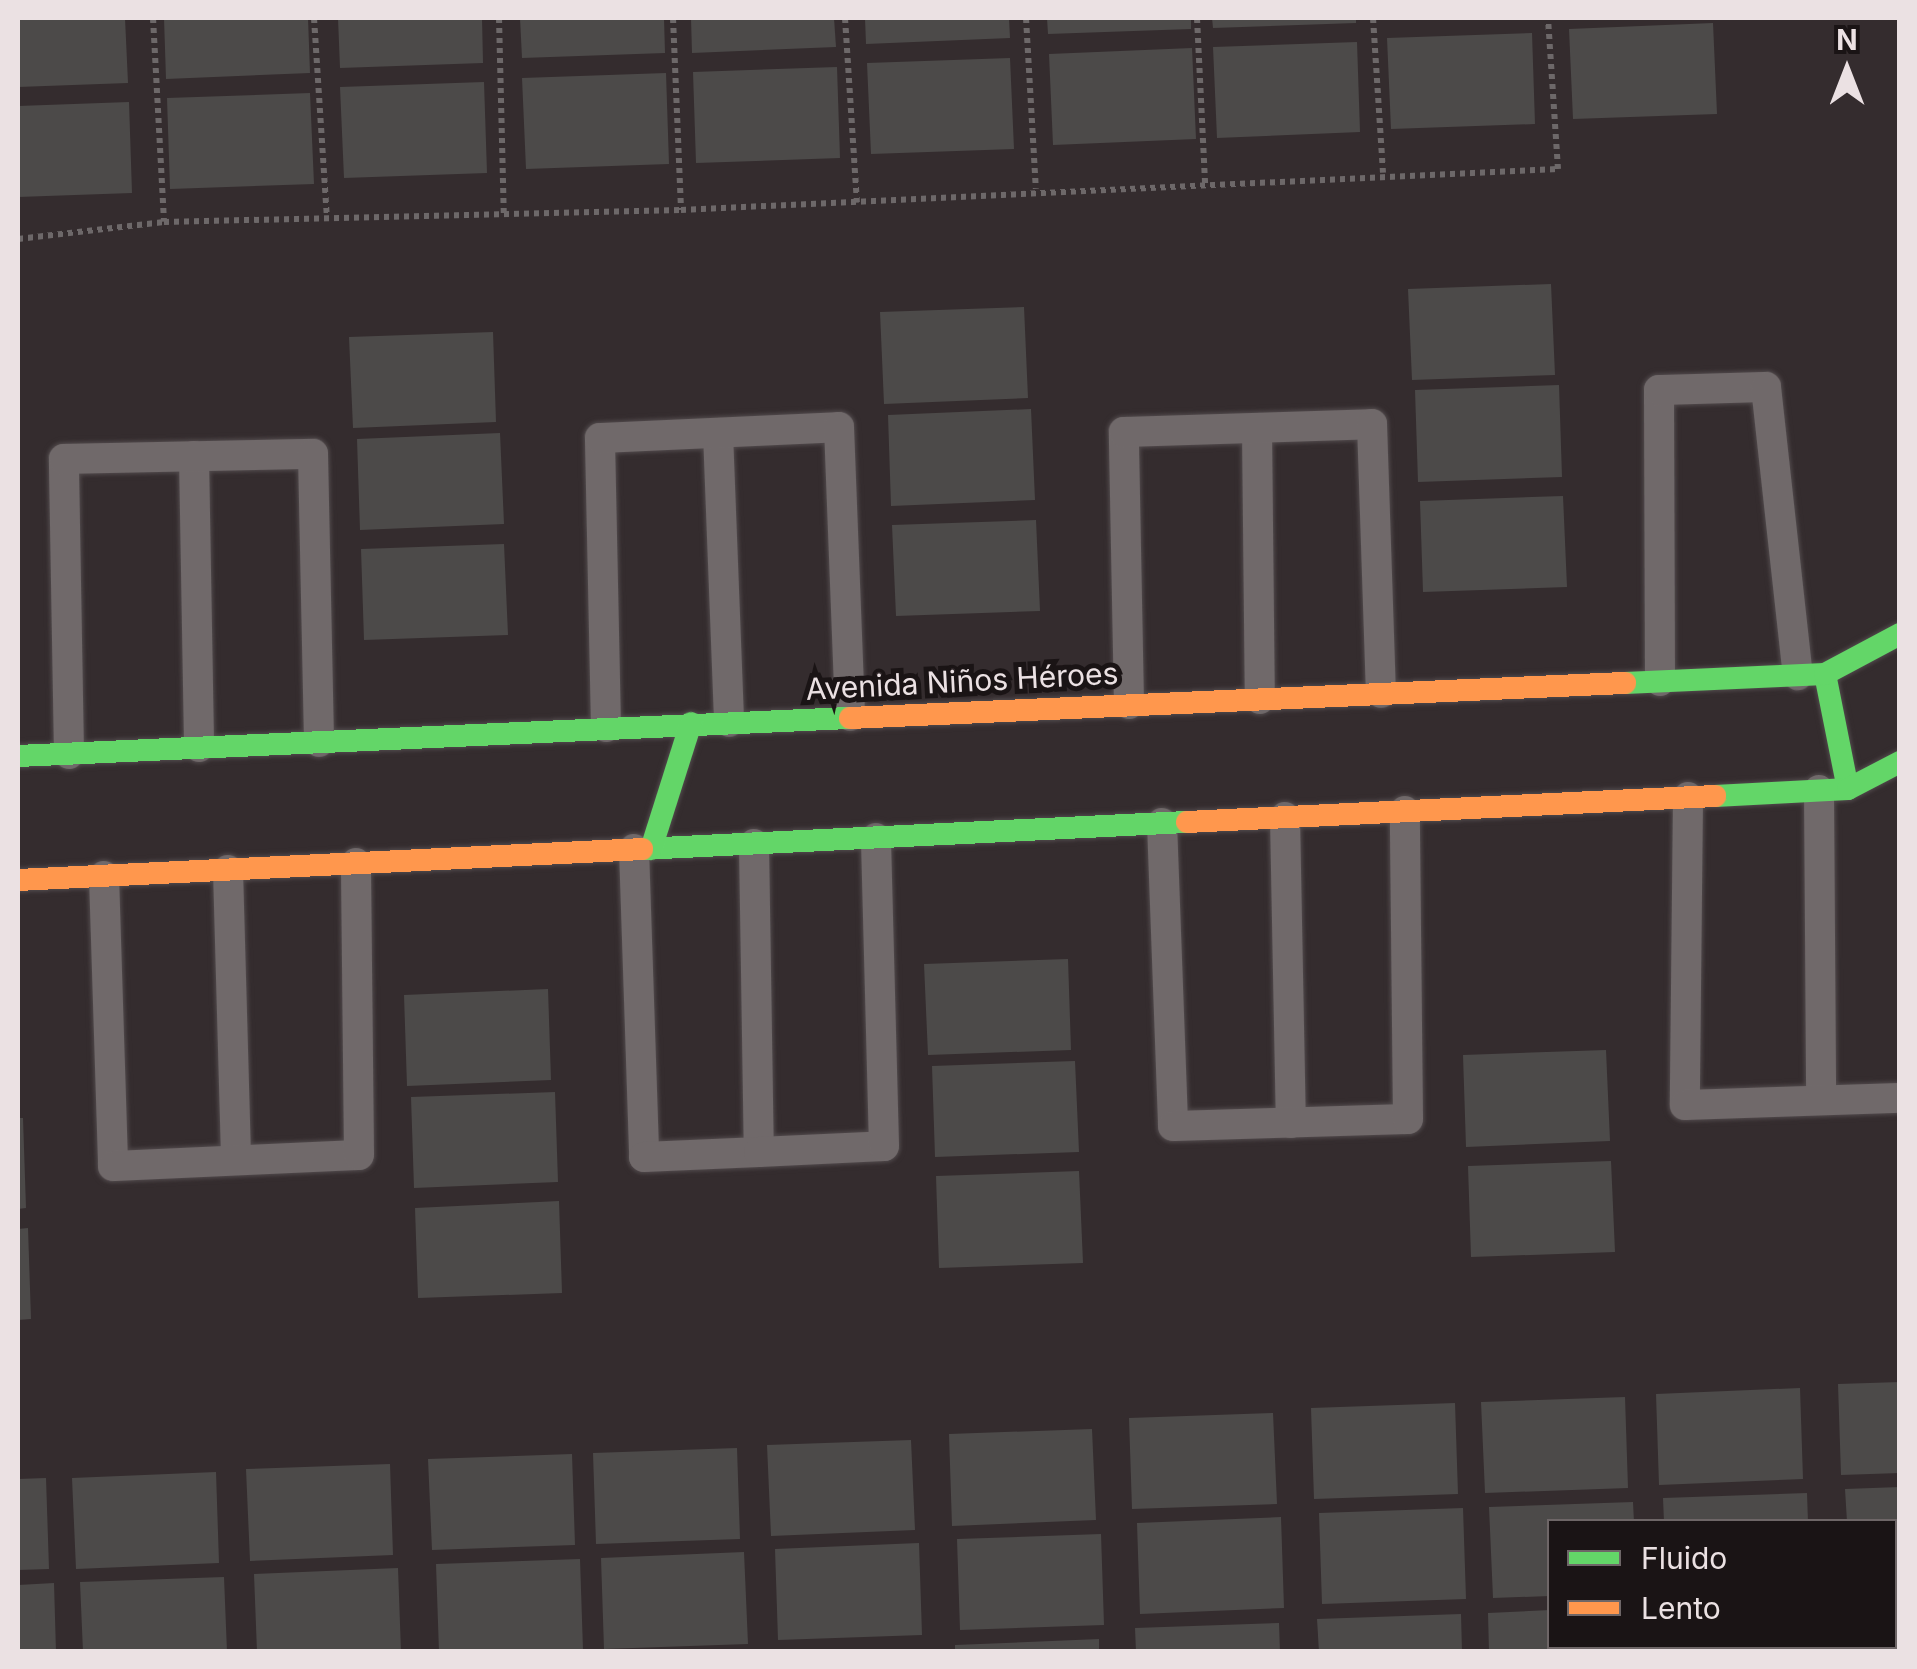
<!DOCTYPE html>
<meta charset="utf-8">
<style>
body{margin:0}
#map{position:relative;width:1917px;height:1669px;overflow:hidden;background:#342c2e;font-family:Inter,sans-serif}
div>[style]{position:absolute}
.building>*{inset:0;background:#4c4a49}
.path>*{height:6px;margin-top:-3px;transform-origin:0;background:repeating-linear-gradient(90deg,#6d6869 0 5px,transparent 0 10px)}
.roads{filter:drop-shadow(0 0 2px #514a4c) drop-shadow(0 0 2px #514a4c)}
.lane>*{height:30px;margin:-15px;padding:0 15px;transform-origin:15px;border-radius:15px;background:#70696a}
.fast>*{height:22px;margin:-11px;padding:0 11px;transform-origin:11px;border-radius:11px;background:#63d668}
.slow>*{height:22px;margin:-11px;padding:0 11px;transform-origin:11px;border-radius:11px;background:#ff974d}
span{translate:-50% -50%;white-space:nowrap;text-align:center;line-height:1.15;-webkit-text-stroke:10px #1a1415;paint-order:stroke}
.street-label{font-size:30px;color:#ebe1e3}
.frame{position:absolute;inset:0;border:20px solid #ebe1e3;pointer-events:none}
.legend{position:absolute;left:1547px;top:1519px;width:350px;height:130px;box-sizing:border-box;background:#1a1415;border:2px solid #6e6667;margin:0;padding:12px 18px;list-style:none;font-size:30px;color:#ebe1e3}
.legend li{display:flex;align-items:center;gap:20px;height:50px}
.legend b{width:50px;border:2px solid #6e6667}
.north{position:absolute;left:1797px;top:20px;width:100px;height:100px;-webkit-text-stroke:8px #1a1415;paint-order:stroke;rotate:0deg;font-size:28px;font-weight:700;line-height:40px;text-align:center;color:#ebe1e3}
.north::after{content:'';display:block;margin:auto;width:35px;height:45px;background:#ebe1e3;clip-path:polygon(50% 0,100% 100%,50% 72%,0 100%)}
</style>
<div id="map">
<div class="building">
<div style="clip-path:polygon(18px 18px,125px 18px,128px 83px,18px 87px)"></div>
<div style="clip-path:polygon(164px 18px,308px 18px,310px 73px,166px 79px)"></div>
<div style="clip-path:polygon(338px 18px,482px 18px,483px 63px,340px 68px)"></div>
<div style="clip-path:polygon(520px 18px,664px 18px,665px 53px,522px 58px)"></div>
<div style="clip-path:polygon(691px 18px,834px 18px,836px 47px,692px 53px)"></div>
<div style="clip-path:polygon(865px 18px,1009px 18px,1010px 38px,866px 44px)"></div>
<div style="clip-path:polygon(1047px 18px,1191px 18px,1191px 29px,1048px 34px)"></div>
<div style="clip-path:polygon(1212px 18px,1356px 18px,1356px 23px,1213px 28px)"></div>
<div style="clip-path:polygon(1713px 23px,1717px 114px,1573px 119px,1569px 29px)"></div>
<div style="clip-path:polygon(1532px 33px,1535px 124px,1391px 129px,1387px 38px)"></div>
<div style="clip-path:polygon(1357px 42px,1360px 132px,1217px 138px,1213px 47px)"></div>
<div style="clip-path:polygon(1192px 48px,1196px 139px,1053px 145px,1049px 54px)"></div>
<div style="clip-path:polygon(1010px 58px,1014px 149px,871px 154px,867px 63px)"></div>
<div style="clip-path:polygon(837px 67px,840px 158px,696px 163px,693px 72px)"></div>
<div style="clip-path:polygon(666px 73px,669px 164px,526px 169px,522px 78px)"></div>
<div style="clip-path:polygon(484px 82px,487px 173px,344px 178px,340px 87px)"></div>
<div style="clip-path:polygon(310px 93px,314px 184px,170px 189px,167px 98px)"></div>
<div style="clip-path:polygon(129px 102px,132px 193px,18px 197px,18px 106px)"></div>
<div style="clip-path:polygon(1551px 284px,1555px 375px,1412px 380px,1408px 289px)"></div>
<div style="clip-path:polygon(1024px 307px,1028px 398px,884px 404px,880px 312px)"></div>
<div style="clip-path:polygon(493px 332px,496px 422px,353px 428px,349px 337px)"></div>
<div style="clip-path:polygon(1559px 385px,1562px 477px,1418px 482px,1415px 390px)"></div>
<div style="clip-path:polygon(1031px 409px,1035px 500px,891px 506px,888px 415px)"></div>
<div style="clip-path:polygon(500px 433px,504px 524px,360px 530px,357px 439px)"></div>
<div style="clip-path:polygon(1563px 496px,1567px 587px,1423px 592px,1420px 501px)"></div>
<div style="clip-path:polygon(1036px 520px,1040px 611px,896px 616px,892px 525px)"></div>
<div style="clip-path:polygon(504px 544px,508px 635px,364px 640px,361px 549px)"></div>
<div style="clip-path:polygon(1068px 959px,1071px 1050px,928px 1055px,924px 964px)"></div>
<div style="clip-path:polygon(548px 989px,551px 1080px,407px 1086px,404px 995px)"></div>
<div style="clip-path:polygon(1606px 1050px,1610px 1141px,1466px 1147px,1463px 1055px)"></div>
<div style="clip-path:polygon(1075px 1061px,1079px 1152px,935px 1157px,932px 1066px)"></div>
<div style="clip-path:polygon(555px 1092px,558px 1182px,414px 1188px,411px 1097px)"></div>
<div style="clip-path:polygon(18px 1118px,23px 1118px,26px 1208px,18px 1209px)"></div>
<div style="clip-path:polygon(1611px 1161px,1615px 1252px,1471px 1257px,1468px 1166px)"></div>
<div style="clip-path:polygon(1079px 1171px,1083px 1263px,939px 1268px,936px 1176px)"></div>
<div style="clip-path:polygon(559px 1201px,562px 1293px,418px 1298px,415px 1208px)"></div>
<div style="clip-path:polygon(28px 1228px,31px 1319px,18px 1320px,18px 1229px)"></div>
<div style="clip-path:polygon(1900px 1382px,1900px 1473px,1841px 1475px,1838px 1384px)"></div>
<div style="clip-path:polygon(1800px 1388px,1803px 1479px,1659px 1485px,1656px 1394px)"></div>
<div style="clip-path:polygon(1625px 1397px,1628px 1488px,1485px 1493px,1481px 1402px)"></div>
<div style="clip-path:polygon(1455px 1403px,1458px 1494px,1314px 1499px,1311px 1408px)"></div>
<div style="clip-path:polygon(1273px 1413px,1277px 1504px,1132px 1509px,1129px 1418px)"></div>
<div style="clip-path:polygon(1092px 1429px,1096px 1520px,952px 1526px,949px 1434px)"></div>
<div style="clip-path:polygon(911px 1440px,915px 1530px,771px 1536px,767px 1445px)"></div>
<div style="clip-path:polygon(737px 1448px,740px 1539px,596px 1544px,593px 1453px)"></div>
<div style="clip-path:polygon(572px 1454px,575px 1545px,432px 1550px,428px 1459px)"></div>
<div style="clip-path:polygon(390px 1464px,393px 1555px,250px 1561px,246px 1469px)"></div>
<div style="clip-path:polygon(216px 1472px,219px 1563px,76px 1569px,72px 1478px)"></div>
<div style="clip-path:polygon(46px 1478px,49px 1569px,18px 1570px,18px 1479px)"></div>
<div style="clip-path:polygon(1900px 1487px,1900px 1578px,1894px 1578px,1894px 1522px,1847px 1522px,1845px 1489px)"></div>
<div style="clip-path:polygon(1807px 1493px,1808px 1522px,1664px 1522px,1663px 1498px)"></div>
<div style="clip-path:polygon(1633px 1502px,1634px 1522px,1550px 1522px,1550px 1596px,1493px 1598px,1489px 1507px)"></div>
<div style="clip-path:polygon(1463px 1508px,1466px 1599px,1322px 1604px,1319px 1513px)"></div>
<div style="clip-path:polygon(1281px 1517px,1284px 1608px,1140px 1614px,1137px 1523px)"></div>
<div style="clip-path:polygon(1101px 1534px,1104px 1625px,960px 1630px,957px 1539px)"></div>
<div style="clip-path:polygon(919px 1543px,922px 1635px,778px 1640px,775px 1549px)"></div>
<div style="clip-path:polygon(744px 1552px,748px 1644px,604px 1649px,601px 1558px)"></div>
<div style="clip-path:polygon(580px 1559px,583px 1650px,439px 1652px,436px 1564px)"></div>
<div style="clip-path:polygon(398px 1568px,401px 1652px,257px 1652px,254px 1574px)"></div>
<div style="clip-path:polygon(224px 1577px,227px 1652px,83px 1652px,80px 1582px)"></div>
<div style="clip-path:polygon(54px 1583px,56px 1652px,18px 1652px,18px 1585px)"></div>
<div style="clip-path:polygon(1894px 1592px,1900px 1652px,1846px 1652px,1894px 1646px)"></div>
<div style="clip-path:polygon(1550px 1610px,1550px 1646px,1633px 1652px,1489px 1652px,1488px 1613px)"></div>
<div style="clip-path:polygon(1461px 1614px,1462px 1652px,1319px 1652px,1317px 1619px)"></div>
<div style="clip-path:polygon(1279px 1623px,1280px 1652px,1136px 1652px,1135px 1628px)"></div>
<div style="clip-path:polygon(1099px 1639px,1099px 1652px,955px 1652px,955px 1645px)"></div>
<div style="clip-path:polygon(1664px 1646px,1807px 1646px,1808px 1652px,1664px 1652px)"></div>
</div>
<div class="path">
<div style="left:153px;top:18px;width:204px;rotate:86.9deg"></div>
<div style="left:314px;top:18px;width:199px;rotate:86.3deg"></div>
<div style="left:499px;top:18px;width:198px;rotate:88.6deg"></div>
<div style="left:673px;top:18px;width:192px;rotate:87.6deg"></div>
<div style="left:845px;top:18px;width:185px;rotate:86.3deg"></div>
<div style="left:1026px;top:18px;width:171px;rotate:86.7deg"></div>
<div style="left:1197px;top:18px;width:166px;rotate:87.2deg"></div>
<div style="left:1373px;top:18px;width:155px;rotate:86.3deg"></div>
<div style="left:18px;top:239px;width:147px;rotate:-6.6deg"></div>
<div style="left:164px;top:222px;width:517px;rotate:-1.33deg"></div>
<div style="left:681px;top:210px;width:878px;rotate:-2.68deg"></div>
<div style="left:1558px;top:169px;width:151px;rotate:-93.8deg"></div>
</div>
<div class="roads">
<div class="lane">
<div style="left:1257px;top:428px;width:271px;rotate:89.4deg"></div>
<div style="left:718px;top:433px;width:289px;rotate:87.8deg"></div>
<div style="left:194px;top:456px;width:291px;rotate:89deg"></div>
<div style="left:1660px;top:681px;width:291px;rotate:-90.2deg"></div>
<div style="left:1659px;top:390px;width:107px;rotate:-1.6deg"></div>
<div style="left:1766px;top:387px;width:290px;rotate:83.7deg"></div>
<div style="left:1129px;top:704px;width:272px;rotate:-91.1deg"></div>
<div style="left:1124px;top:432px;width:248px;rotate:-1.8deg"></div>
<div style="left:1372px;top:424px;width:269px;rotate:88.1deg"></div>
<div style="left:606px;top:727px;width:289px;rotate:-91.2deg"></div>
<div style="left:600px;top:438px;width:239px;rotate:-2.6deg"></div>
<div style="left:839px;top:427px;width:289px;rotate:87.8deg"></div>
<div style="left:69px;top:754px;width:295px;rotate:-91deg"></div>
<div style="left:64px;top:459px;width:249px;rotate:-1.2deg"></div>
<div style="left:313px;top:454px;width:288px;rotate:88.8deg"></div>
<div style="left:1819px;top:790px;width:310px;rotate:89.6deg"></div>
<div style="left:1688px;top:797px;width:308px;rotate:90.6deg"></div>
<div style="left:1685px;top:1105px;width:215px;rotate:-1.9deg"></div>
<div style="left:1285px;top:817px;width:306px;rotate:88.9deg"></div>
<div style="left:1162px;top:823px;width:303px;rotate:87.9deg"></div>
<div style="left:1173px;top:1126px;width:235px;rotate:-1.7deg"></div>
<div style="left:1408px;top:1119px;width:308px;rotate:-90.6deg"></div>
<div style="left:754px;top:844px;width:308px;rotate:89.1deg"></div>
<div style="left:634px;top:849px;width:308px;rotate:88.1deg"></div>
<div style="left:644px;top:1157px;width:115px;rotate:-2.5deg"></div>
<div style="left:759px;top:1152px;width:125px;rotate:-2.7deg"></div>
<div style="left:884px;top:1146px;width:308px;rotate:-91.5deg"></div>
<div style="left:228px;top:870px;width:290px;rotate:88.4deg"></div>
<div style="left:104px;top:876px;width:290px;rotate:88.2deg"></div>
<div style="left:113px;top:1166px;width:246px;rotate:-2.6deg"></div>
<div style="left:359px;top:1155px;width:292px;rotate:-90.6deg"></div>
</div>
<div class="fast">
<div style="left:1825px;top:674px;width:117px;rotate:78.7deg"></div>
<div style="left:1625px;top:683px;width:200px;rotate:-2.6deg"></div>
<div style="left:1825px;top:674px;width:85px;rotate:-28.1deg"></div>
<div style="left:18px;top:756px;width:833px;rotate:-2.62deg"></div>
<div style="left:1715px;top:796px;width:133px;rotate:-3deg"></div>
<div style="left:1848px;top:789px;width:59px;rotate:-27.4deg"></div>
<div style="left:642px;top:849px;width:546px;rotate:-2.84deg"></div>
<div style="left:651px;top:849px;width:132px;rotate:-72.4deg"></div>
</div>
<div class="slow">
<div style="left:850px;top:718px;width:776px;rotate:-2.59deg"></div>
<div style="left:1187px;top:822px;width:529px;rotate:-2.82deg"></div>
<div style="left:18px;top:880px;width:625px;rotate:-2.84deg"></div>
</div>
</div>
<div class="street-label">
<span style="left:962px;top:681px;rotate:-3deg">Avenida Niños Héroes</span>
</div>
<div class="frame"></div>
<ul class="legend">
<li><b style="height:12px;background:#63d668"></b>Fluido</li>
<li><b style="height:12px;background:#ff974d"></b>Lento</li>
</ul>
<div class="north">N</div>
</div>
